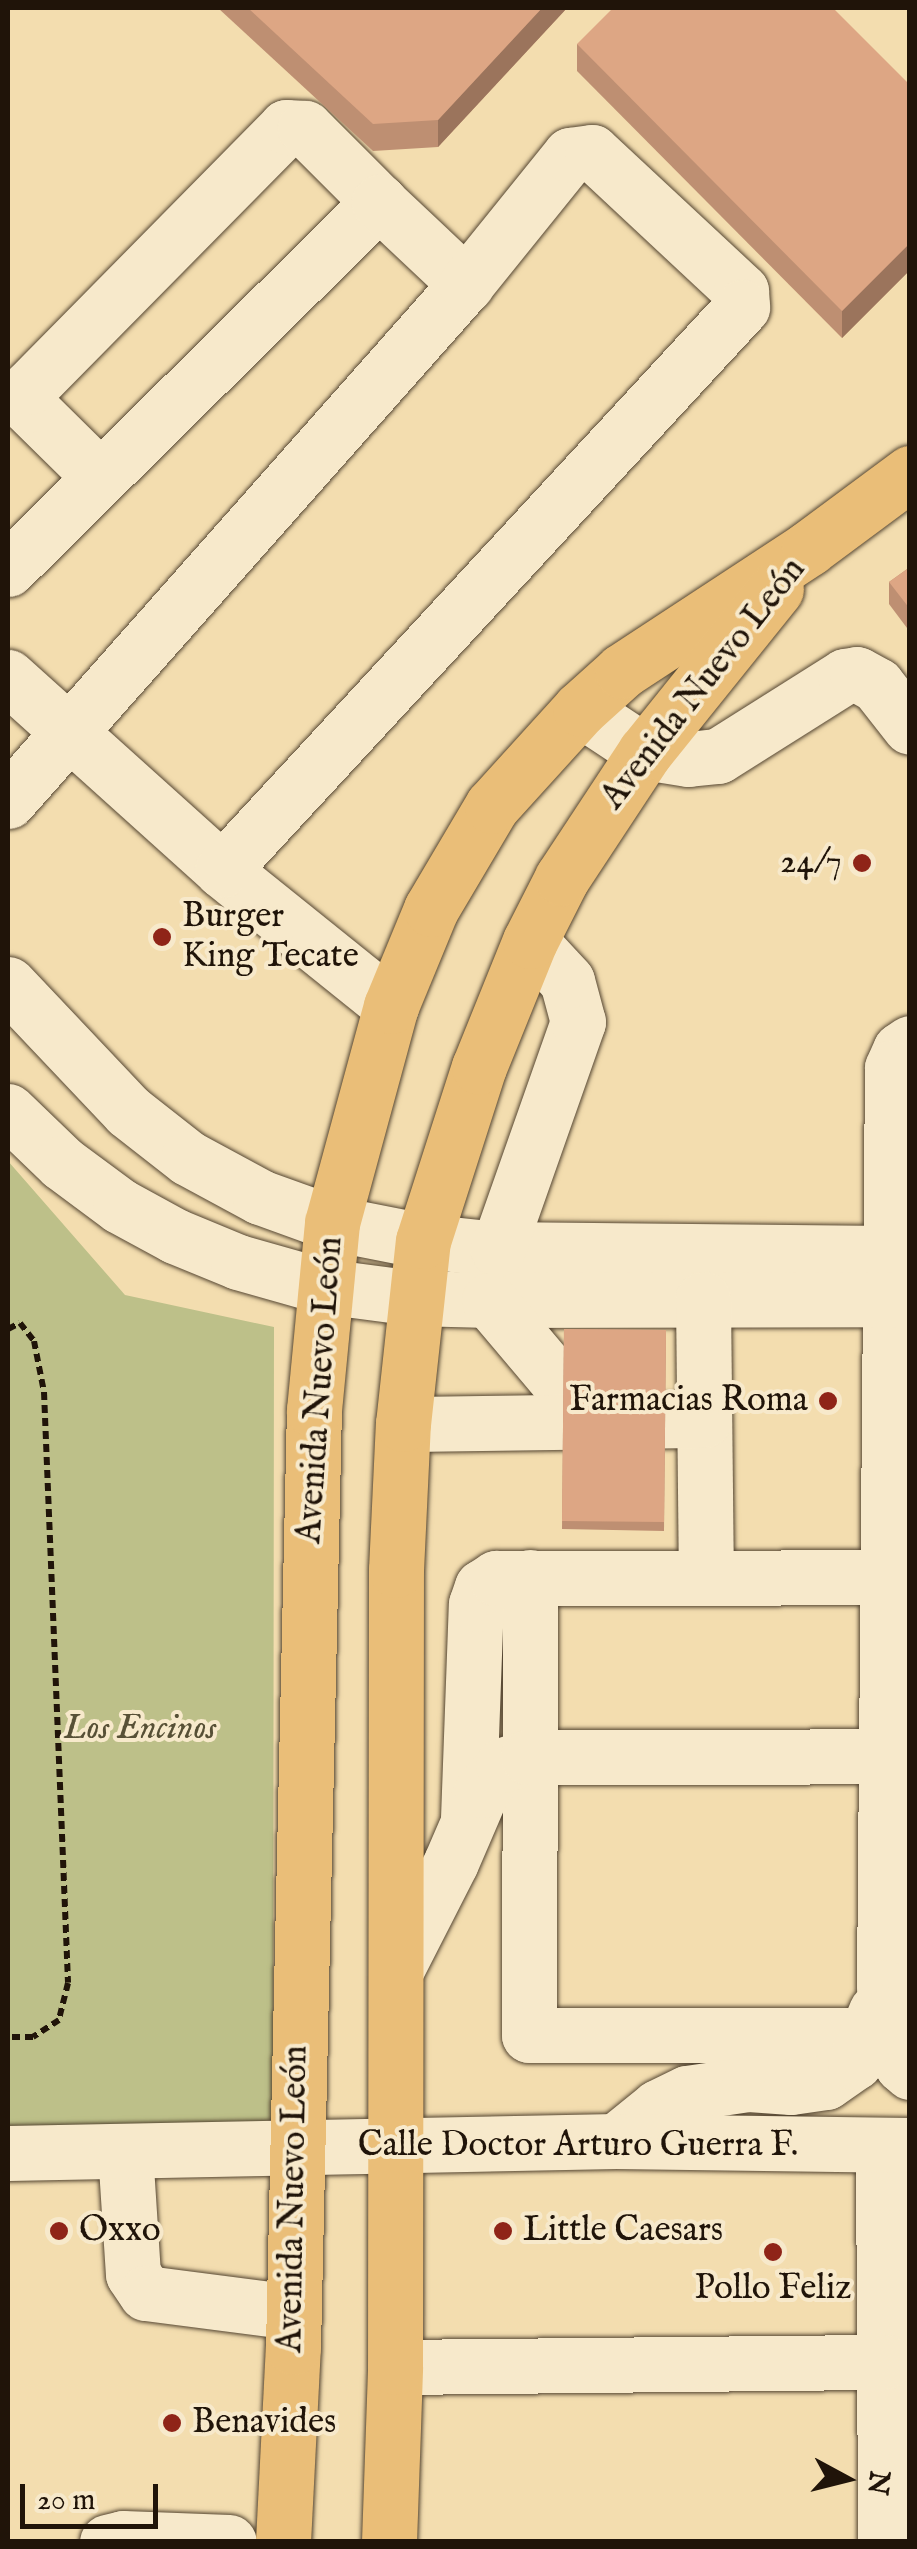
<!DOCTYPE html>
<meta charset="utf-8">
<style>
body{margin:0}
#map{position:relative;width:917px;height:2549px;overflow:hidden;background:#f3ddaf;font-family:"IM FELL English",serif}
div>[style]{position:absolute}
.green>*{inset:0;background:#bdc089}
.path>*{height:6px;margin-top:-3px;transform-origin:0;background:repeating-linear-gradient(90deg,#201409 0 8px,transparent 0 13px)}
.roads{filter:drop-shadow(0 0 2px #554632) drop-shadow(0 0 2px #554632)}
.minor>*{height:55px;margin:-27.5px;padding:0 27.5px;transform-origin:27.5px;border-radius:27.5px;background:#f7e9cb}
.major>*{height:55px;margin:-27.5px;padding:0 27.5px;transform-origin:27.5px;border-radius:27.5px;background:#eabe78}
.wall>*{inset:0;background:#be8f72}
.shaded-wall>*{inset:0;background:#9b745c}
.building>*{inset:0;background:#dda684}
.dots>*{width:28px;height:28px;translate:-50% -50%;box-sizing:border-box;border:5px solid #f7e9cb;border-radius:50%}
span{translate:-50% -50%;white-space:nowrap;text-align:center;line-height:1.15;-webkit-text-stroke:8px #f7e9cb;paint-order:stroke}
.street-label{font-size:35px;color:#201409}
.poi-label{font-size:35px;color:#201409}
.right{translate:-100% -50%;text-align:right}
.left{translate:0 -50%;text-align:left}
.park-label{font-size:35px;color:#575036;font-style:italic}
.frame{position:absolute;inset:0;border:10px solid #201409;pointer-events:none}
.north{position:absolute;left:797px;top:2429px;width:100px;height:100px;-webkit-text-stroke:8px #f7e9cb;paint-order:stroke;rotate:97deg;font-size:28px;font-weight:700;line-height:40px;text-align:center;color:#201409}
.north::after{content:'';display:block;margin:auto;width:35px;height:45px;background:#201409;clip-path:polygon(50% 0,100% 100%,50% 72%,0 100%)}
.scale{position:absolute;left:20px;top:2484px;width:138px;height:45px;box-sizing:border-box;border:5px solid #201409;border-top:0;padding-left:12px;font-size:30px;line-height:35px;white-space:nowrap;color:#201409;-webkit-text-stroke:8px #f7e9cb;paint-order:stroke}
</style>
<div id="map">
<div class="green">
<div style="clip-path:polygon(8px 1161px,125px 1295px,274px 1327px,273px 2131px,8px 2131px)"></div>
</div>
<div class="path">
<div style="left:8px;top:1329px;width:13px;rotate:-27deg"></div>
<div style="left:20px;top:1323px;width:23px;rotate:52deg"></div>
<div style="left:34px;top:1341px;width:52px;rotate:78.9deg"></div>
<div style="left:44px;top:1392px;width:591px;rotate:87.67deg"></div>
<div style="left:68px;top:1983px;width:38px;rotate:104deg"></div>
<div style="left:59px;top:2020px;width:31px;rotate:147deg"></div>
<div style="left:33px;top:2037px;width:25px;rotate:180deg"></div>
</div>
<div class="roads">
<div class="minor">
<div style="left:99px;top:476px;width:101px;rotate:-135.4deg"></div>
<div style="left:27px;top:405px;width:18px;rotate:-81deg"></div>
<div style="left:30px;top:387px;width:365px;rotate:-45.4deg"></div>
<div style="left:286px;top:127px;width:19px;rotate:3deg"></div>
<div style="left:305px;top:128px;width:105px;rotate:45deg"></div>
<div style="left:8px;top:569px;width:522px;rotate:-44.69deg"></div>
<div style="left:379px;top:202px;width:120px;rotate:43.3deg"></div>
<div style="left:8px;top:677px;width:288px;rotate:42deg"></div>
<div style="left:222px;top:870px;width:217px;rotate:38.8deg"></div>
<div style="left:580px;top:709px;width:78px;rotate:33.5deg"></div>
<div style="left:645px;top:752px;width:44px;rotate:9.2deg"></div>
<div style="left:688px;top:759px;width:30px;rotate:-6deg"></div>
<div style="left:718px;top:756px;width:150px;rotate:-32.2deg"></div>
<div style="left:845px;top:676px;width:12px;rotate:-9deg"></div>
<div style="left:857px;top:674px;width:23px;rotate:29deg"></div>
<div style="left:877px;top:685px;width:53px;rotate:51.8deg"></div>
<div style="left:8px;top:801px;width:691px;rotate:-48.46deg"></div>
<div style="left:466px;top:284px;width:166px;rotate:-51.1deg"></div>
<div style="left:570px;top:155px;width:22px;rotate:-8deg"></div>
<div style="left:592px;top:152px;width:204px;rotate:43deg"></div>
<div style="left:741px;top:291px;width:16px;rotate:86deg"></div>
<div style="left:742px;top:307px;width:766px;rotate:132.73deg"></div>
<div style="left:8px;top:984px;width:175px;rotate:46.6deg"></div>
<div style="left:128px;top:1111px;width:76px;rotate:38.1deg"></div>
<div style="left:188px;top:1158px;width:82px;rotate:28.4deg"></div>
<div style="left:260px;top:1197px;width:77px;rotate:19.9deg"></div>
<div style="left:332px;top:1223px;width:93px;rotate:11.2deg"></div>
<div style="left:423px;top:1241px;width:75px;rotate:6.1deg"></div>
<div style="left:498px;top:1249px;width:412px;rotate:0.6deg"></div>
<div style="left:910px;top:1043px;width:12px;rotate:145deg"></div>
<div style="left:900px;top:1050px;width:20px;rotate:114deg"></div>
<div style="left:892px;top:1068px;width:919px;rotate:90.5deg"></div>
<div style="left:884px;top:1987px;width:80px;rotate:77deg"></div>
<div style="left:902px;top:2065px;width:11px;rotate:41deg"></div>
<div style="left:8px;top:1111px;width:75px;rotate:43.9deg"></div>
<div style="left:62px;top:1163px;width:72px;rotate:36.6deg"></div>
<div style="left:120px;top:1206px;width:63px;rotate:28.6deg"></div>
<div style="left:175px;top:1236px;width:68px;rotate:22.4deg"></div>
<div style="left:238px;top:1262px;width:88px;rotate:15.8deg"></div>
<div style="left:323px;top:1286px;width:92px;rotate:7.5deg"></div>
<div style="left:414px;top:1298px;width:75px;rotate:1.5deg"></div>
<div style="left:489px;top:1300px;width:421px;rotate:-0.1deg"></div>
<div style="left:498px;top:1249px;width:241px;rotate:-70.6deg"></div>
<div style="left:578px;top:1022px;width:42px;rotate:-105deg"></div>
<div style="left:567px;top:981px;width:54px;rotate:-132.8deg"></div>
<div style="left:703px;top:1299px;width:278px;rotate:89.4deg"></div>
<div style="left:489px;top:1300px;width:160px;rotate:49.8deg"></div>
<div style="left:403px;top:1424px;width:301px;rotate:-0.8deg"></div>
<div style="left:530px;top:1577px;width:458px;rotate:90.1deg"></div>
<div style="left:529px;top:2035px;width:381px"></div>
<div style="left:468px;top:1818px;width:214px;rotate:-87.9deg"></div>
<div style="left:476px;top:1604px;width:18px;rotate:-71deg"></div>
<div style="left:482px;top:1587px;width:17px;rotate:-33deg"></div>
<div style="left:496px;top:1578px;width:414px;rotate:-0.1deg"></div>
<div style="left:396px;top:1970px;width:121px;rotate:-63deg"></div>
<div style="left:451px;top:1862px;width:78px;rotate:-66.7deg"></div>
<div style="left:482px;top:1790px;width:33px;rotate:-50deg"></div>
<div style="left:503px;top:1765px;width:26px;rotate:-18deg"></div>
<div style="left:528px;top:1757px;width:382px;rotate:-0.1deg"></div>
<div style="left:616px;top:2141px;width:54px;rotate:-39deg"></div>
<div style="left:658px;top:2107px;width:32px;rotate:-26deg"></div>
<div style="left:687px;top:2093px;width:63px;rotate:-8.3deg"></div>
<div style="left:749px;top:2084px;width:42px;rotate:4.1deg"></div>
<div style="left:791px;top:2087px;width:35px;rotate:-8deg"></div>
<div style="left:826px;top:2082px;width:35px;rotate:-35deg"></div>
<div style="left:855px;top:2062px;width:55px;rotate:-67.6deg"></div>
<div style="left:883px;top:2146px;width:396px;rotate:89.7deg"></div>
<div style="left:125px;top:2151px;width:123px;rotate:86.3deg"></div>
<div style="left:133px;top:2274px;width:23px;rotate:56deg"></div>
<div style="left:146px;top:2293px;width:148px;rotate:7.4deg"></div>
<div style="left:8px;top:2153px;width:608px;rotate:-1.13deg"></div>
<div style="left:616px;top:2141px;width:294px;rotate:0.8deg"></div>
<div style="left:395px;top:2367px;width:489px;rotate:-0.6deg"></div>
<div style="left:107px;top:2542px;width:16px;rotate:-14deg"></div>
<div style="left:123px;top:2538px;width:106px;rotate:2.2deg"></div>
</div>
<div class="major">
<div style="left:283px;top:2542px;width:195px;rotate:-87.1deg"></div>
<div style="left:293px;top:2347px;width:937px;rotate:-88.72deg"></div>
<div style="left:314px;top:1410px;width:188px;rotate:-84.5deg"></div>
<div style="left:332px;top:1223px;width:225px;rotate:-74.8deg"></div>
<div style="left:391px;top:1006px;width:105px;rotate:-67.6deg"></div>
<div style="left:431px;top:909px;width:120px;rotate:-59.4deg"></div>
<div style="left:492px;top:806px;width:131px;rotate:-47.8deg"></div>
<div style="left:580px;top:709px;width:57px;rotate:-42.1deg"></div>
<div style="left:622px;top:671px;width:224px;rotate:-33.3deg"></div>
<div style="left:809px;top:548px;width:126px;rotate:-36.6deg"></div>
<div style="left:389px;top:2542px;width:175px;rotate:-88deg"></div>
<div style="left:395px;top:2367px;width:797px;rotate:-89.93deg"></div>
<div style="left:396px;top:1570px;width:146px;rotate:-87.3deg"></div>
<div style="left:403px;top:1424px;width:184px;rotate:-83.8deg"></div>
<div style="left:423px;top:1241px;width:183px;rotate:-72.2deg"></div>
<div style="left:479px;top:1067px;width:136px;rotate:-68deg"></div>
<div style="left:530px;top:941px;width:71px;rotate:-63.1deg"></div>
<div style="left:562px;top:878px;width:151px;rotate:-56.6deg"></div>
<div style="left:645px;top:752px;width:209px;rotate:-51.2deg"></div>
</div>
</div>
<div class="wall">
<div style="clip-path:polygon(218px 8px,567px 8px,438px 147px,373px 151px)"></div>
<div style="clip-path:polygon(577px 44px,910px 85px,910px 270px,842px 338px,577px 71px)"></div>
<div style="clip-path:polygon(910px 567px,910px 632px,889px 604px,889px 582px)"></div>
<div style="clip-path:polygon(564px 1329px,666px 1330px,664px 1531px,562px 1529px)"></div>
</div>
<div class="shaded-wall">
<div style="clip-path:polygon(542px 8px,567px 8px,438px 147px,438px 120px)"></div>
<div style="clip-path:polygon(910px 243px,910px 270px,842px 338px,842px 311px)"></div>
</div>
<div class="building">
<div style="clip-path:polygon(248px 8px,542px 8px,438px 120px,373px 124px)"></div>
<div style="clip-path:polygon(613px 8px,833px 8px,910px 85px,910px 243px,842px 311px,577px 44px)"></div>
<div style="clip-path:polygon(910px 567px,910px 609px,889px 582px)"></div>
<div style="clip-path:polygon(564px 1329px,666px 1330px,664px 1522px,562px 1521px)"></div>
</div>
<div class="dots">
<div style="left:862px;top:863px;background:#8f2418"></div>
<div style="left:162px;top:937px;background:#8f2418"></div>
<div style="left:828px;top:1401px;background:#8f2418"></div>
<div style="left:59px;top:2231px;background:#8f2418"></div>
<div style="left:503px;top:2231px;background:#8f2418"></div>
<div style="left:773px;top:2252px;background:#8f2418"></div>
<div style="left:172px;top:2423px;background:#8f2418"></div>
</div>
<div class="street-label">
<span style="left:704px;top:684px;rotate:-52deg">Avenida Nuevo León</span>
<span style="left:321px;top:1390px;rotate:-86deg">Avenida Nuevo León</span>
<span style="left:578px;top:2146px">Calle Doctor Arturo Guerra F.</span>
<span style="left:294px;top:2199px;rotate:-89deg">Avenida Nuevo León</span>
</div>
<div class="poi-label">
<span class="right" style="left:842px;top:863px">24/7</span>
<span class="left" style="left:182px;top:937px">Burger<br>King Tecate</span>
<span class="right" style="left:808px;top:1401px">Farmacias Roma</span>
<span class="left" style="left:79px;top:2231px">Oxxo</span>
<span class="left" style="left:523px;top:2231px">Little Caesars</span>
<span style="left:773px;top:2289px">Pollo Feliz</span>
<span class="left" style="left:192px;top:2423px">Benavides</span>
</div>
<div class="park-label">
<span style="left:140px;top:1729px">Los Encinos</span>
</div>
<div class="frame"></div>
<div class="north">N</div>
<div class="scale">20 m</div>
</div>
